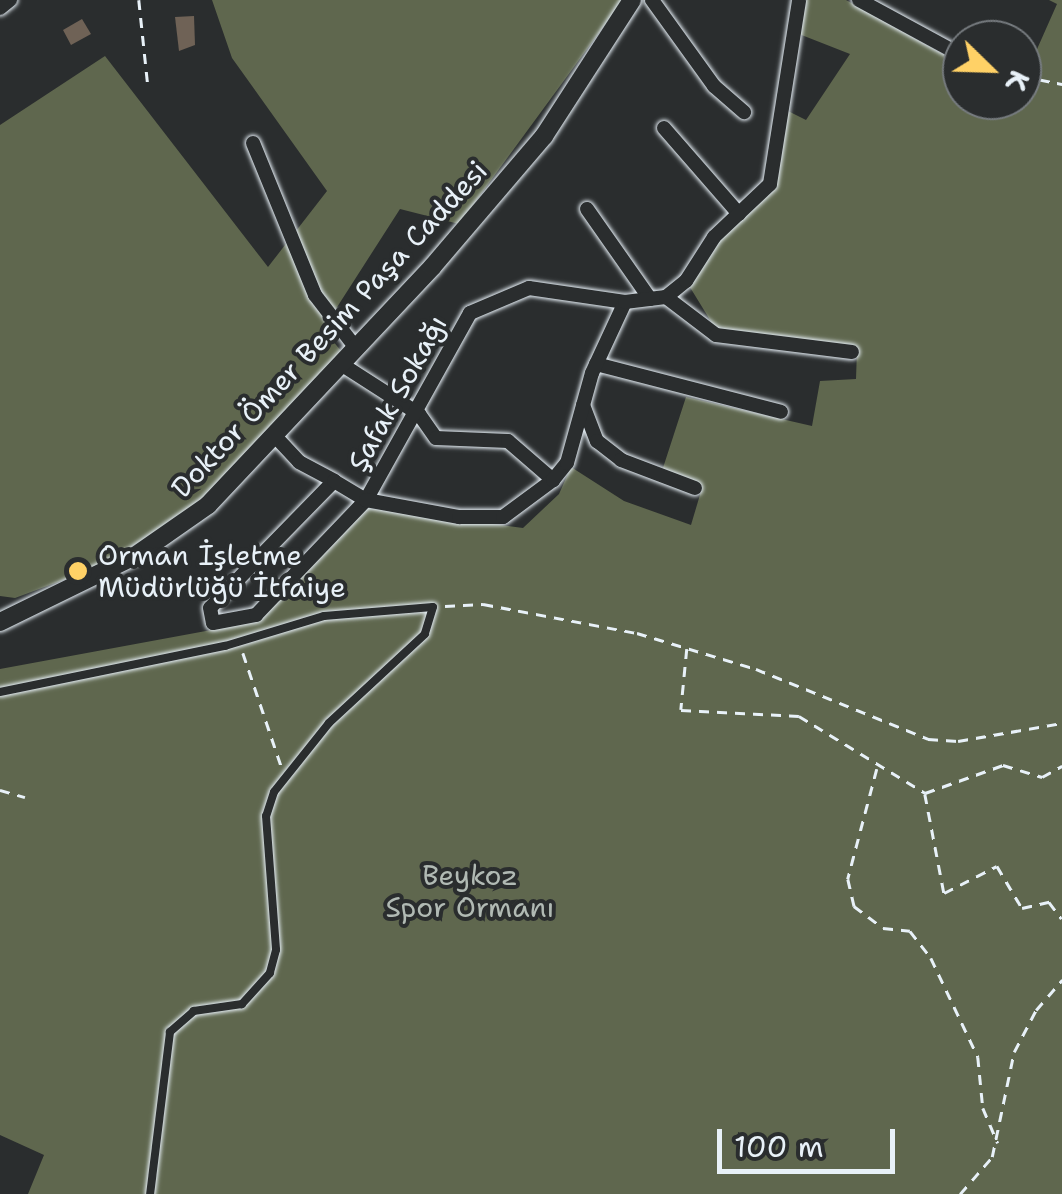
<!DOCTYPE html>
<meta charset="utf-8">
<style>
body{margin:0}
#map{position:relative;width:1062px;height:1194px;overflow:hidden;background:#2a2d2e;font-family:"Shantell Sans",sans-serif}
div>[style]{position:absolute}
.green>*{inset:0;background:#5f674e}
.building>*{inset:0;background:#6f6256}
.path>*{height:2.5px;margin-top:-1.25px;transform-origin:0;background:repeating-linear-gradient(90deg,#e8f1f8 0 10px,transparent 0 18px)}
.roads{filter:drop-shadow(0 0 2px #e8f1f8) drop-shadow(0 0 2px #e8f1f8)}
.service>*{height:8px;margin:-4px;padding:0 4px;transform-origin:4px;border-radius:4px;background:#2a2d2e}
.minor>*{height:14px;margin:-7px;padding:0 7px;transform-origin:7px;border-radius:7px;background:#2a2d2e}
.tertiary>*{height:18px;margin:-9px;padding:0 9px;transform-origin:9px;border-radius:9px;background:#2a2d2e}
.dots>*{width:28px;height:28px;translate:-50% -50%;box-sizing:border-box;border:5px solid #2a2d2e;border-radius:50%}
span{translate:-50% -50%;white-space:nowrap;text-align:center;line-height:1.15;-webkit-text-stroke:8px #2a2d2e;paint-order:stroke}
.street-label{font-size:28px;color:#e8f1f8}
.poi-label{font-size:28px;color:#e8f1f8}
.left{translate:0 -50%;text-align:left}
.park-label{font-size:28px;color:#b1bab4}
.north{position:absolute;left:942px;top:20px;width:100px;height:100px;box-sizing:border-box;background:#2a2d2e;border:2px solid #767b7f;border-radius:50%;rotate:113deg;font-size:28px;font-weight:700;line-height:40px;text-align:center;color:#e8f1f8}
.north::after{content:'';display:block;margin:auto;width:35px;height:45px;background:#ffd166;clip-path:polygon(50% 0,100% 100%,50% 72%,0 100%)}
.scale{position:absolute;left:717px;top:1129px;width:178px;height:45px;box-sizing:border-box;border:5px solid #e8f1f8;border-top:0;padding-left:12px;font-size:30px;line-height:35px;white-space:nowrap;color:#e8f1f8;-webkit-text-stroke:8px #2a2d2e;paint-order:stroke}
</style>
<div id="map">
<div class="green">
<div style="clip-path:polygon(212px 0,623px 0,459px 224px,400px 209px,323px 329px,346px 357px,192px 511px,93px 569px,15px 598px,0 596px,0 125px,105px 56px,268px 267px,327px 191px,232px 58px)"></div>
<div style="clip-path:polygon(806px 0,846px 0,962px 65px,962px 100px,1022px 100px,1022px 83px,1057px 4px,1049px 0,1062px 0,1062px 1194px,28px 1194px,44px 1155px,0 1135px,0 669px,260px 621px,366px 508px,523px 528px,559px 494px,571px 467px,624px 501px,691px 525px,702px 488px,661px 474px,686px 397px,812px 426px,820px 381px,856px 379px,857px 349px,718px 333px,688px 284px,717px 239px,776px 183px,786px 110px,806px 120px,850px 54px,799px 34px)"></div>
</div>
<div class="building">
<div style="clip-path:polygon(194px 16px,195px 45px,179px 51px,175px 17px)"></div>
<div style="clip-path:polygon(82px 19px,91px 34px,71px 45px,63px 30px)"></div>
</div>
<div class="path">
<div style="left:139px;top:0;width:86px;rotate:84deg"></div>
<div style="left:1022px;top:76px;width:41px;rotate:11.3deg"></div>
<div style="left:445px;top:606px;width:38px;rotate:-3deg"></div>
<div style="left:483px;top:604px;width:157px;rotate:10.7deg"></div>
<div style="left:637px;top:633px;width:124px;rotate:16.8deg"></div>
<div style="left:756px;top:669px;width:186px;rotate:22.1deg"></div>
<div style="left:928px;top:739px;width:30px;rotate:4deg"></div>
<div style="left:958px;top:741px;width:106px;rotate:-9.8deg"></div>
<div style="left:687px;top:649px;width:61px;rotate:95.6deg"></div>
<div style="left:681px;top:710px;width:118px;rotate:2.9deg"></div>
<div style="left:799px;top:716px;width:148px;rotate:31.4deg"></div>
<div style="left:925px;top:793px;width:83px;rotate:-19.7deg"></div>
<div style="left:1003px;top:765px;width:41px;rotate:17.1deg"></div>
<div style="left:1042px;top:777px;width:23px;rotate:-29deg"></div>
<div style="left:243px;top:653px;width:121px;rotate:71.3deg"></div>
<div style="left:877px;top:769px;width:114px;rotate:104.8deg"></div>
<div style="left:848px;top:879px;width:28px;rotate:77deg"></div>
<div style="left:854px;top:906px;width:36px;rotate:37deg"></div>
<div style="left:883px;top:928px;width:27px;rotate:6deg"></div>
<div style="left:910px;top:931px;width:34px;rotate:52deg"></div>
<div style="left:931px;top:958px;width:110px;rotate:64.6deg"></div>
<div style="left:978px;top:1057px;width:51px;rotate:84.4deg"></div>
<div style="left:983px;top:1108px;width:38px;rotate:67deg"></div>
<div style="left:0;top:790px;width:26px;rotate:16deg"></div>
<div style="left:925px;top:794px;width:101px;rotate:79.1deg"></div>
<div style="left:944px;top:893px;width:59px;rotate:-27deg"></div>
<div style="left:997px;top:866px;width:49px;rotate:59.2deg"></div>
<div style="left:1022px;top:908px;width:28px;rotate:-13deg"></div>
<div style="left:1049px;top:902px;width:21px;rotate:53deg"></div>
<div style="left:960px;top:1194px;width:49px;rotate:-49.1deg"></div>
<div style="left:992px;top:1157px;width:107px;rotate:-78.2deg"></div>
<div style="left:1014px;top:1052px;width:47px;rotate:-62.4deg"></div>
<div style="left:1036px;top:1010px;width:40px;rotate:-49deg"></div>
</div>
<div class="roads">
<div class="service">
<div style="left:0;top:692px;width:230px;rotate:-11.6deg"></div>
<div style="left:225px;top:646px;width:103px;rotate:-16.9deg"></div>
<div style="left:324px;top:616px;width:109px;rotate:-4.7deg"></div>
<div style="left:433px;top:607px;width:28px;rotate:107deg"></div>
<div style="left:425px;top:634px;width:131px;rotate:137.2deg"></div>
<div style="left:329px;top:723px;width:88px;rotate:128.6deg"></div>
<div style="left:274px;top:792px;width:25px;rotate:108deg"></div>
<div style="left:266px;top:816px;width:134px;rotate:85.7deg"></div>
<div style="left:276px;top:950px;width:24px;rotate:105deg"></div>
<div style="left:270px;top:973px;width:42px;rotate:132.1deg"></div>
<div style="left:242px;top:1004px;width:49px;rotate:171.7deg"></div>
<div style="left:194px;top:1011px;width:32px;rotate:139deg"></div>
<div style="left:170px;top:1032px;width:163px;rotate:97deg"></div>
</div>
<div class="minor">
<div style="left:652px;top:0;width:106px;rotate:54.2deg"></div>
<div style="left:714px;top:86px;width:40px;rotate:41deg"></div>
<div style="left:859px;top:0;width:117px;rotate:28.5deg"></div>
<div style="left:0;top:8px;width:13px;rotate:-39deg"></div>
<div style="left:664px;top:128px;width:114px;rotate:48.9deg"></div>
<div style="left:253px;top:143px;width:164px;rotate:67.8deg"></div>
<div style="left:315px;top:295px;width:67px;rotate:52.3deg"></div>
<div style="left:587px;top:209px;width:110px;rotate:55deg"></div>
<div style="left:666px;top:297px;width:63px;rotate:37.2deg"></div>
<div style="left:716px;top:335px;width:137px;rotate:7.1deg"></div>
<div style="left:341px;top:364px;width:93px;rotate:32.7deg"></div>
<div style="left:419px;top:414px;width:29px;rotate:55deg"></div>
<div style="left:436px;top:438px;width:72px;rotate:2.4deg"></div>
<div style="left:508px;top:441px;width:60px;rotate:40.9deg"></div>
<div style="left:596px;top:364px;width:191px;rotate:14.5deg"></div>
<div style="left:583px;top:405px;width:39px;rotate:69deg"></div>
<div style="left:597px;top:441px;width:31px;rotate:38deg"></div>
<div style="left:621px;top:460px;width:79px;rotate:20.7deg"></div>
<div style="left:274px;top:435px;width:37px;rotate:47deg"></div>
<div style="left:299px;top:462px;width:40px;rotate:28deg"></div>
<div style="left:334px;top:481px;width:177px;rotate:134.3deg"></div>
<div style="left:210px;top:608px;width:15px;rotate:79deg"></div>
<div style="left:213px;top:623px;width:44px;rotate:-10.5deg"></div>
<div style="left:256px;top:615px;width:159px;rotate:-46.3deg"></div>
<div style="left:366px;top:500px;width:214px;rotate:-60.9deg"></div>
<div style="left:470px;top:313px;width:64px;rotate:-23deg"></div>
<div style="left:529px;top:288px;width:97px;rotate:8.3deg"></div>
<div style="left:334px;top:481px;width:37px;rotate:31deg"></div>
<div style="left:366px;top:500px;width:95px;rotate:10.4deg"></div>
<div style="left:459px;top:517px;width:44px"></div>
<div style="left:503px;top:517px;width:62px;rotate:-36.5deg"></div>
<div style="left:553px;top:480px;width:22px;rotate:-51deg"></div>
<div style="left:567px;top:463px;width:93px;rotate:-74.5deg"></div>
<div style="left:592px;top:373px;width:78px;rotate:-65.1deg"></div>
<div style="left:625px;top:302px;width:41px;rotate:-7deg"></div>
<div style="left:666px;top:297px;width:26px;rotate:-39deg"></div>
<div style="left:686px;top:281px;width:52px;rotate:-57.5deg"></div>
<div style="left:714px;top:237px;width:77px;rotate:-43.4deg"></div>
<div style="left:770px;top:184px;width:186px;rotate:-81deg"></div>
</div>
<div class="tertiary">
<div style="left:0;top:622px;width:150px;rotate:-26.1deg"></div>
<div style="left:135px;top:556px;width:89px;rotate:-34.9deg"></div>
<div style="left:208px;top:505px;width:328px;rotate:-46.7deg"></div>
<div style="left:433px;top:266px;width:171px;rotate:-49.5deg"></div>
<div style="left:544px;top:136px;width:162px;rotate:-57.1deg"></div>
</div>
</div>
<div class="dots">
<div style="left:78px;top:571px;background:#ffd166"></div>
</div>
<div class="street-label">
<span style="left:329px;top:329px;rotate:-47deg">Doktor Ömer Besim Paşa Caddesi</span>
<span style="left:397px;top:393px;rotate:-61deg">Şafak Sokağı</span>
</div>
<div class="poi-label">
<span class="left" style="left:98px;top:571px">Orman İşletme<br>Müdürlüğü İtfaiye</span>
</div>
<div class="park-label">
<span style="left:470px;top:891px">Beykoz<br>Spor Ormanı</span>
</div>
<div class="north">K</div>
<div class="scale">100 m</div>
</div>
